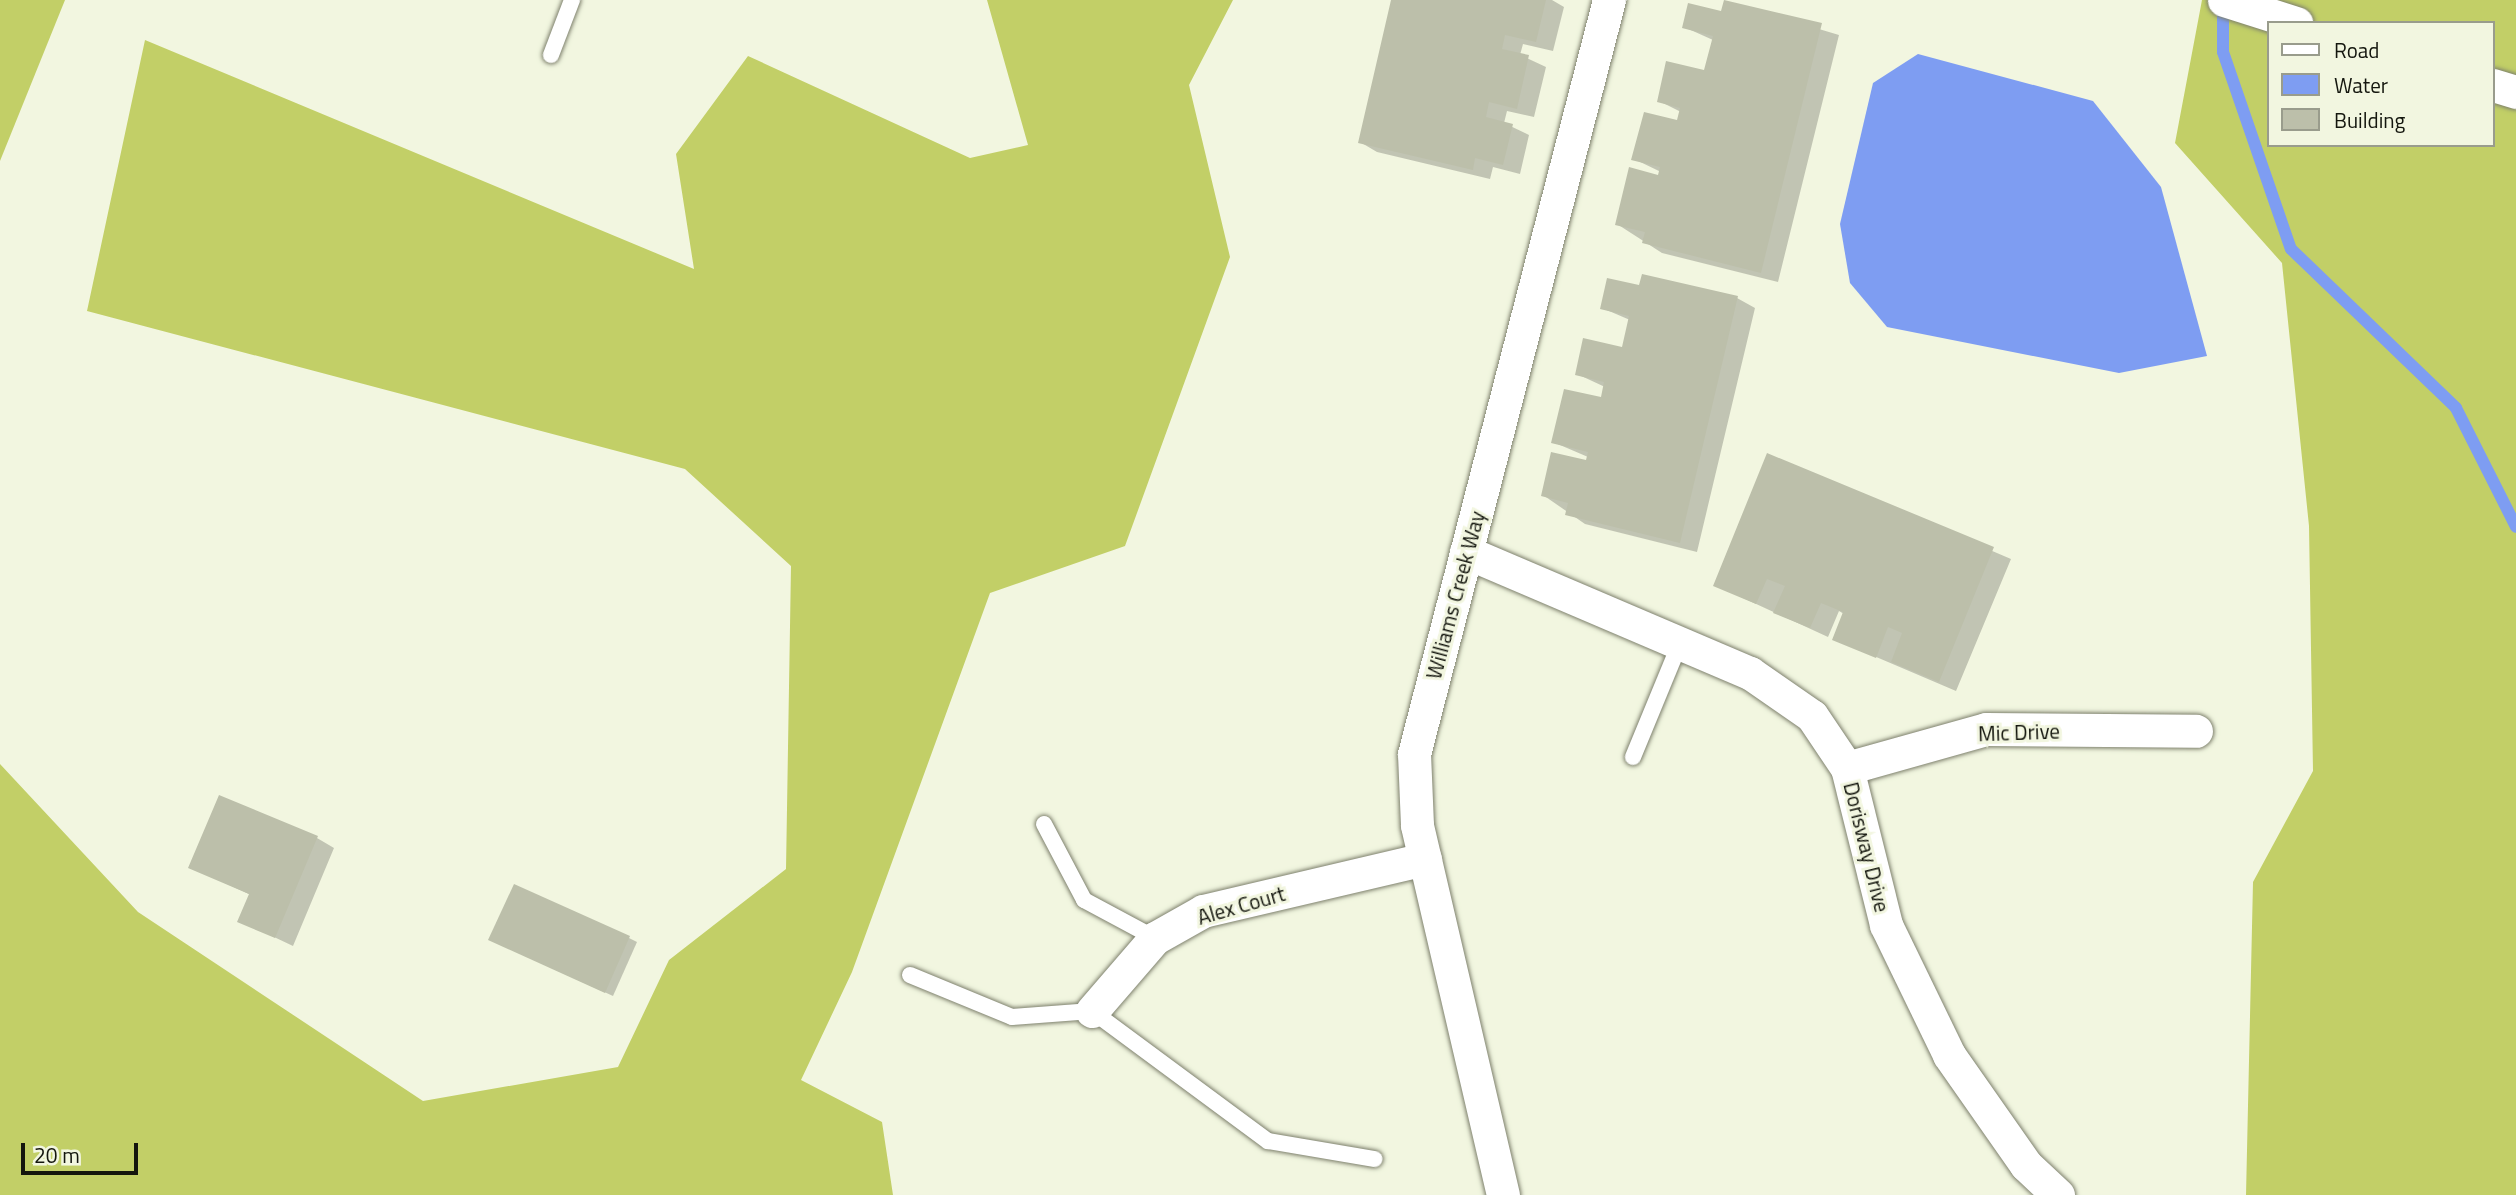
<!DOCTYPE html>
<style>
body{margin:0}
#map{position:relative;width:2516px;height:1195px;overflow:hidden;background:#f2f6e0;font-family:"Titillium Web",sans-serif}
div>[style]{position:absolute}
.forest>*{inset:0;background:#c2cf67}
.water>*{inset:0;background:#7e9df2}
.shadow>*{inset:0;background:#0003}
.stream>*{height:12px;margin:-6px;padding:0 6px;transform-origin:6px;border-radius:6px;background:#7e9df2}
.building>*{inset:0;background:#bcbfaa}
.roads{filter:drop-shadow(0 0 2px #7e816d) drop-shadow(0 0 2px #7e816d)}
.lane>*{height:16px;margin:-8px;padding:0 8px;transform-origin:8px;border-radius:8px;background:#fff}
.street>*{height:33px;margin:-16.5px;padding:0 16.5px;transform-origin:16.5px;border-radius:16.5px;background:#fff}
span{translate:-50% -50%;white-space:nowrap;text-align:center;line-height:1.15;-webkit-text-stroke:6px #f2f6e0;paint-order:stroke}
.street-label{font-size:21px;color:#14160e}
.legend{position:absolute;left:2267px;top:21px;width:228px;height:126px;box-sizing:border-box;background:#f2f6e0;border:2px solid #999c8c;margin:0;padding:9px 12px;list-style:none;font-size:21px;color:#14160e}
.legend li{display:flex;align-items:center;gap:14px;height:35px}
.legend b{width:35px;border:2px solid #999c8c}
.scale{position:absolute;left:21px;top:1143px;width:117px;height:32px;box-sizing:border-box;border:4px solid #14160e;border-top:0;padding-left:9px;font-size:21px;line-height:24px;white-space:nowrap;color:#14160e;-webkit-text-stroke:5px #f2f6e0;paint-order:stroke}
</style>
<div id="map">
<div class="forest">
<div style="clip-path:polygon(0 0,65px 0,0 161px)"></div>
<div style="clip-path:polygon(987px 0,1233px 0,1189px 85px,1230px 257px,1125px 546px,990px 593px,852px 972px,801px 1080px,882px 1122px,893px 1195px,0 1195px,0 764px,138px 912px,423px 1101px,618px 1067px,669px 960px,786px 869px,791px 566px,685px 469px,87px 311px,145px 40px,694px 269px,676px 154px,748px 56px,970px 158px,1028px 145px)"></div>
<div style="clip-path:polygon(evenodd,2202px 0,2516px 0,2516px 1195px,2246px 1195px,2253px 882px,2313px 771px,2309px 526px,2282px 263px,2175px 143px,2202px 0,2269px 23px,2493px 23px,2493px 145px,2269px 145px,2269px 23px)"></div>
</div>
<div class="water">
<div style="clip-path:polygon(1918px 54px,2093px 101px,2161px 187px,2207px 356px,2119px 373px,1887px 327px,1850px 283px,1840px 224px,1873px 83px)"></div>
</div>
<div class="shadow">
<div style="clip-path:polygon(1393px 0,1552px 0,1564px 7px,1553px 51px,1523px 44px,1520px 55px,1546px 67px,1534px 117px,1507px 111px,1504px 123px,1529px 135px,1520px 174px,1493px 167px,1490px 179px,1377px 152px,1360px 142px)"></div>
<div style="clip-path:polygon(1726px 1px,1839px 35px,1778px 282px,1662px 253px,1617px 224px,1660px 177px,1661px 172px,1634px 159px,1678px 122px,1681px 112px,1659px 101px,1705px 72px,1713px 40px,1684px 27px,1722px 13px)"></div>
<div style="clip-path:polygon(1640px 288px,1737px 298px,1755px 308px,1697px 552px,1585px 524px,1543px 495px,1587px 462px,1588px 457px,1553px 442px,1602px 399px,1605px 387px,1577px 374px,1624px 349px,1630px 320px,1602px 308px)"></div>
<div style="clip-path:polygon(1768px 455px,2011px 559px,1956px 691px,1834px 639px,1844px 614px,1839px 611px,1828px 637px,1715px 585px)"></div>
<div style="clip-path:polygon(317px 838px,334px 848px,293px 946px,240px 921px,251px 895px,190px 867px)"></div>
<div style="clip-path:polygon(629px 938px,637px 942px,613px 996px,499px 944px)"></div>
</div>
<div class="stream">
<div style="left:2223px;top:0;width:52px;rotate:90deg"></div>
<div style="left:2223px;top:52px;width:208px;rotate:71deg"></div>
<div style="left:2291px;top:249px;width:229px;rotate:43.9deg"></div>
<div style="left:2456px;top:408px;width:133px;rotate:63.2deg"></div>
</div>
<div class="building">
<div style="clip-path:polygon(1391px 0,1546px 0,1536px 42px,1505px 35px,1502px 49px,1529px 55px,1517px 109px,1489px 102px,1486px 117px,1513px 124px,1503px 165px,1475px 158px,1473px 170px,1358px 143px)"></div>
<div style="clip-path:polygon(1724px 0,1822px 23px,1761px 273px,1642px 243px,1645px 232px,1615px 225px,1629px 167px,1658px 175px,1660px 167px,1631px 160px,1644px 112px,1677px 120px,1680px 108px,1657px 102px,1666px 61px,1704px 70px,1713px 36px,1682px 28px,1688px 3px,1721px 11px)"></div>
<div style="clip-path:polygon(1642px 274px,1738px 296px,1680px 543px,1565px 515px,1568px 503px,1541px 496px,1551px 452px,1586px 460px,1588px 452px,1551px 443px,1564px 389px,1601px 397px,1604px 382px,1575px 375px,1583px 338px,1622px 347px,1629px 316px,1600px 309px,1607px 278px,1639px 285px)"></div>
<div style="clip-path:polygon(1767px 453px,1994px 547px,1939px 682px,1891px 662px,1902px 633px,1888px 627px,1876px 658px,1832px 640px,1843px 612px,1821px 603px,1810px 628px,1773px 613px,1785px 586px,1767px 579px,1756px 604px,1713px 586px)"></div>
<div style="clip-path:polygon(219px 795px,318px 836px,275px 938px,237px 922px,249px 894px,188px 868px)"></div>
<div style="clip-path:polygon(514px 884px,630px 936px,605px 993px,488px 940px)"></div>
</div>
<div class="roads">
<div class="lane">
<div style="left:551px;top:55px;width:59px;rotate:-69.1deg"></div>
<div style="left:1633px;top:757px;width:123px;rotate:-67.6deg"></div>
<div style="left:1044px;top:824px;width:86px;rotate:62.2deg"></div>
<div style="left:1084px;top:900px;width:81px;rotate:28.2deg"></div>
<div style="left:910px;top:975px;width:110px;rotate:22.4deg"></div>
<div style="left:1012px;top:1017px;width:80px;rotate:-4.3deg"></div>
<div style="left:1092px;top:1011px;width:219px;rotate:36.5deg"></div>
<div style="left:1268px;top:1141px;width:108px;rotate:9.6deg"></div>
</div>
<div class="street">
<div style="left:2224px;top:0;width:76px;rotate:17.7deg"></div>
<div style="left:2493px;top:85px;width:24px;rotate:17deg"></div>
<div style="left:1466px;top:552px;width:309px;rotate:23.1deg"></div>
<div style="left:1750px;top:673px;width:75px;rotate:34.7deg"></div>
<div style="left:1812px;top:716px;width:63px;rotate:56.1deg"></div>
<div style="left:1847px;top:768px;width:162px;rotate:76deg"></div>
<div style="left:1886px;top:925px;width:144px;rotate:64.1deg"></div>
<div style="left:1949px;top:1055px;width:134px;rotate:55deg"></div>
<div style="left:2026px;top:1165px;width:44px;rotate:43.2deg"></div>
<div style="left:1847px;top:768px;width:144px;rotate:-15.7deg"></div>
<div style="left:1986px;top:729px;width:210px;rotate:0.5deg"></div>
<div style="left:1092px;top:1011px;width:96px;rotate:-49.2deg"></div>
<div style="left:1155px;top:938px;width:55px;rotate:-29.4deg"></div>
<div style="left:1203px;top:911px;width:228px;rotate:-13.2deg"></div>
<div style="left:1503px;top:1195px;width:380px;rotate:-103.1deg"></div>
<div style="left:1417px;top:825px;width:71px;rotate:-92.4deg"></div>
<div style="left:1414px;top:754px;width:779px;rotate:-75.5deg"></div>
</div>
</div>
<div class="street-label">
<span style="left:1455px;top:595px;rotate:-75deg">Williams Creek Way</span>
<span style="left:2019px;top:732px;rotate:-2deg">Mic Drive</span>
<span style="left:1867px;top:847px;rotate:76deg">Dorisway Drive</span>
<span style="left:1241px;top:905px;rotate:-16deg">Alex Court</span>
</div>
<ul class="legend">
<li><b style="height:9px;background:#fff"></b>Road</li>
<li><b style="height:19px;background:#7e9df2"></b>Water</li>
<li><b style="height:19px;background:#bcbfaa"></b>Building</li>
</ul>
<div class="scale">20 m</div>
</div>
